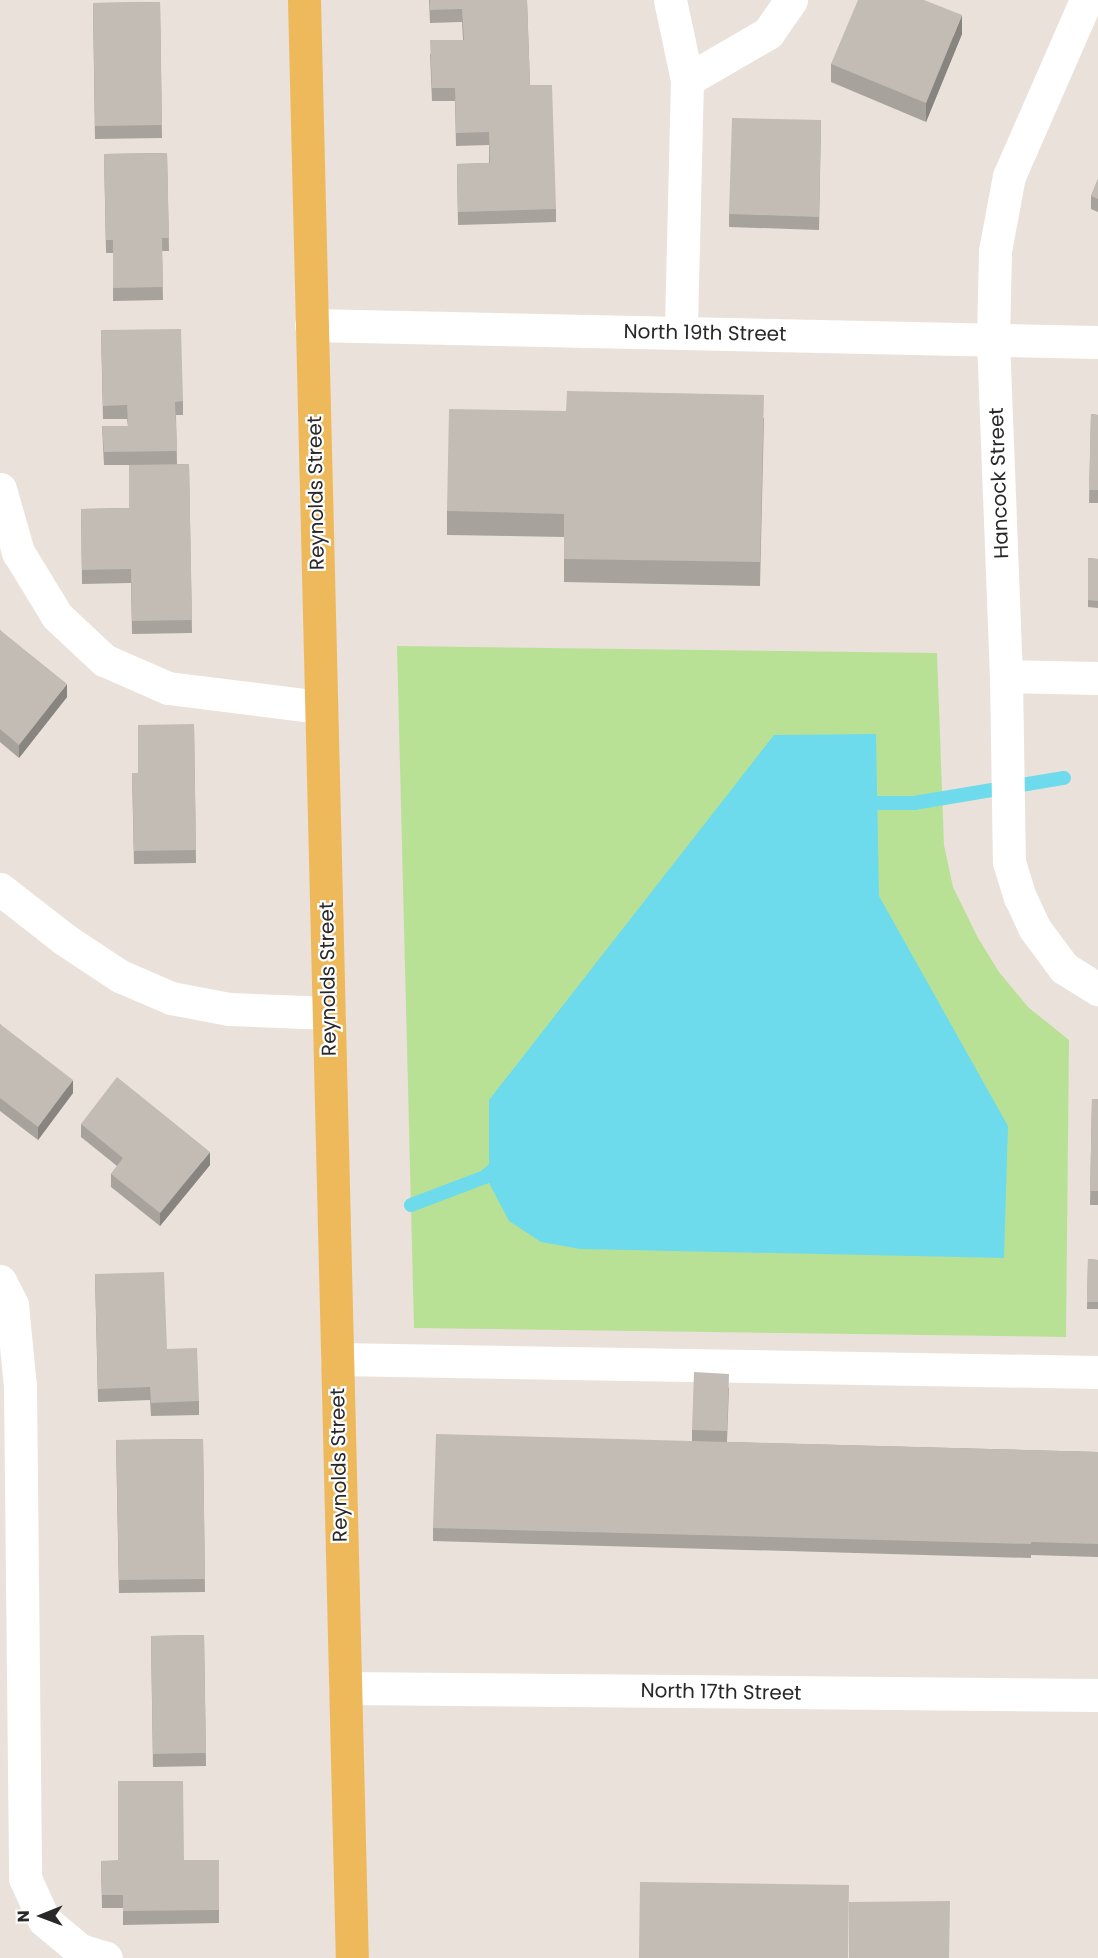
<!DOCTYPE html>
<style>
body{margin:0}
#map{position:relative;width:1098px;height:1958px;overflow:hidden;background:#eae1da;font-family:Poppins,sans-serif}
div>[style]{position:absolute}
.green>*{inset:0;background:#b9e196}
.water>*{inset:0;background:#6ddbec}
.stream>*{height:14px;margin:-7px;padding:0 7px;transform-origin:7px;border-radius:7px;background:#6ddbec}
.minor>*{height:33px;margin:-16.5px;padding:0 16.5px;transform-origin:16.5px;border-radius:16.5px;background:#fff}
.major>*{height:33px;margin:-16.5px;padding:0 16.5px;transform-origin:16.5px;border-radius:16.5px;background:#eeb95b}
.wall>*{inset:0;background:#a7a29c}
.shaded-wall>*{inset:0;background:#88847f}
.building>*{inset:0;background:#c2bcb5}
span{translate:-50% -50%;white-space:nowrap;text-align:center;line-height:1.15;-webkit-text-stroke:4.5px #fff;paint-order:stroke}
.street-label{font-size:20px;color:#282828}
.north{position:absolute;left:12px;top:1886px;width:60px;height:60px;-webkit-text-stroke:4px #fff;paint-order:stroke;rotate:269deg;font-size:16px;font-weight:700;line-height:24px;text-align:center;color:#282828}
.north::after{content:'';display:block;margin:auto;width:21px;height:27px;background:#282828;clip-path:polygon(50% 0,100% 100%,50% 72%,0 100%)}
</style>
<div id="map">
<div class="green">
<div style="clip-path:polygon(397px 646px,937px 653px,944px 845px,953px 887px,978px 938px,999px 972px,1028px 1007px,1069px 1040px,1066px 1337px,414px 1328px)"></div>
</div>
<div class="water">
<div style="clip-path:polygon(876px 734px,879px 896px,1008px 1126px,1004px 1258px,580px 1249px,541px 1242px,509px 1221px,489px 1183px,489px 1100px,774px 735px)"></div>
</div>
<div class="stream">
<div style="left:859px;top:803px;width:55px"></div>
<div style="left:914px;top:803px;width:152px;rotate:-9.5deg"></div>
<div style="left:411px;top:1205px;width:79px;rotate:-20.7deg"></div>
<div style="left:485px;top:1177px;width:24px;rotate:-42deg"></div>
</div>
<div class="minor">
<div style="left:670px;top:0;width:82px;rotate:78deg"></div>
<div style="left:687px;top:80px;width:253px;rotate:91.4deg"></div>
<div style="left:1086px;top:0;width:192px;rotate:113.6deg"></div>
<div style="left:1009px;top:176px;width:76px;rotate:100.6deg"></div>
<div style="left:995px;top:251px;width:88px;rotate:91.3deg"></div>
<div style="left:993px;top:339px;width:337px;rotate:87.8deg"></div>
<div style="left:1006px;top:676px;width:186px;rotate:89.1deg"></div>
<div style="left:1009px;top:862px;width:37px;rotate:73deg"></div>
<div style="left:1020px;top:897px;width:35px;rotate:65deg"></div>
<div style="left:1035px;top:929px;width:49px;rotate:53.4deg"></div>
<div style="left:1064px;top:968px;width:40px;rotate:32deg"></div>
<div style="left:687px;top:80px;width:94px;rotate:-30.1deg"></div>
<div style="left:768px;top:33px;width:40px;rotate:-55.1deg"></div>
<div style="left:311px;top:325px;width:787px;rotate:1.24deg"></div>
<div style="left:0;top:489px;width:66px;rotate:74.1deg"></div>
<div style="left:18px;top:552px;width:75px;rotate:58.6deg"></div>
<div style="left:57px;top:616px;width:64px;rotate:43.1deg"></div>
<div style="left:104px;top:660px;width:70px;rotate:23.6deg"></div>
<div style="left:168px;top:688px;width:154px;rotate:7.1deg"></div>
<div style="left:1006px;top:676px;width:92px;rotate:1.2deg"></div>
<div style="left:0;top:889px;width:81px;rotate:38deg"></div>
<div style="left:64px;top:939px;width:67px;rotate:33.5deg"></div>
<div style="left:120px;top:976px;width:56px;rotate:23.3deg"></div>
<div style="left:171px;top:998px;width:59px;rotate:10.7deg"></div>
<div style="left:229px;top:1009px;width:100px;rotate:2.3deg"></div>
<div style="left:0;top:1281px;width:27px;rotate:63deg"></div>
<div style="left:12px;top:1305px;width:82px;rotate:84.4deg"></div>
<div style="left:20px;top:1387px;width:491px;rotate:89.4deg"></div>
<div style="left:25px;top:1878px;width:46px;rotate:65.7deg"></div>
<div style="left:44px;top:1920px;width:47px;rotate:39.8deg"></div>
<div style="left:80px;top:1950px;width:27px;rotate:17deg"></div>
<div style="left:337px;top:1359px;width:761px;rotate:0.98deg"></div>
<div style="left:345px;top:1688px;width:753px;rotate:0.53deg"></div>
</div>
<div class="major">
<div style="left:304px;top:0;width:1959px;rotate:88.6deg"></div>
</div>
<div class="wall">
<div style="clip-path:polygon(429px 0,527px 0,530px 85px,556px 209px,556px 222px,458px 225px,457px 164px,489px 163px,489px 145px,456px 146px,455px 101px,432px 101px,430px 54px,463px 40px,462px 22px,430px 23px)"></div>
<div style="clip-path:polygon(160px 2px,162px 138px,95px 139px,93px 3px)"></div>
<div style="clip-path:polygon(962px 34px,926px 122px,831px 82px,831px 64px)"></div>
<div style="clip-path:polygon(821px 120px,819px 230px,729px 227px,729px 214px)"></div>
<div style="clip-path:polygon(167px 153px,169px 251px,162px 251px,163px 300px,113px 301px,113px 253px,106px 253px,104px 154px)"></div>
<div style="clip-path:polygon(1098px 179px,1098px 212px,1091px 209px,1091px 196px)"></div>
<div style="clip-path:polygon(101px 330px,183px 401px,183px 415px,176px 415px,177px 464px,189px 464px,192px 633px,132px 634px,131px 583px,82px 584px,81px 509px,129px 508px,129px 465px,104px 465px,102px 426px,128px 426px,127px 419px,103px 419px)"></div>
<div style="clip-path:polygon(1091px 414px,1098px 415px,1098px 503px,1089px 503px)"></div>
<div style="clip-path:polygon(764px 418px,760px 586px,564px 582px,564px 537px,447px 535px,447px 511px)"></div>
<div style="clip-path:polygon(1088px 558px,1098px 559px,1098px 608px,1088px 607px)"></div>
<div style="clip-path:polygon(0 630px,67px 697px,19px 758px,0 742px)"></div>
<div style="clip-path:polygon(194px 724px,196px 863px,134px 864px,132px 773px,138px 773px)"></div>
<div style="clip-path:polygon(0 1024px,73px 1093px,38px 1140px,0 1111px)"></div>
<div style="clip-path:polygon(1092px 1099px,1098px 1099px,1098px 1205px,1090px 1205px)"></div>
<div style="clip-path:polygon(81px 1124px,210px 1165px,160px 1226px,111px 1187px,111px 1174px,117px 1166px,81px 1137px)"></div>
<div style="clip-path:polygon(1088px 1259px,1098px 1260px,1098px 1309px,1087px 1309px)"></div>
<div style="clip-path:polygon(95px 1274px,167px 1349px,199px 1401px,199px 1415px,151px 1416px,150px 1400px,98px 1402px)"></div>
<div style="clip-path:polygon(729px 1387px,727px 1442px,1098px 1452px,1098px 1557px,1031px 1555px,1031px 1558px,433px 1541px,433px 1528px,692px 1441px,692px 1430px)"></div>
<div style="clip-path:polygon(203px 1439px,205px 1592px,119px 1593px,116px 1440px)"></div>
<div style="clip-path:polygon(204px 1635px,206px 1766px,153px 1767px,151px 1636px)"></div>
<div style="clip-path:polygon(219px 1860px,219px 1923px,123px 1925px,123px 1908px,102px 1908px,101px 1861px)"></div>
</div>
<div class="shaded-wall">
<div style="clip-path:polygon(962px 15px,962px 34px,926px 122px,926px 103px)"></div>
<div style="clip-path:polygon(67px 684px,67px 697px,19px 758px,19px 745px)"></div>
<div style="clip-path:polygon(73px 1080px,73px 1093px,38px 1140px,38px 1127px)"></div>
<div style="clip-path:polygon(210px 1152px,210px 1165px,160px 1226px,160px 1213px)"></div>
</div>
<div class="building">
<div style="clip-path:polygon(430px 0,527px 0,530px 85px,552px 85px,556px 209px,458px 212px,457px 164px,490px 163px,489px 132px,456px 133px,455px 88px,432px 88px,430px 40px,464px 40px,462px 9px,430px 10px)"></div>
<div style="clip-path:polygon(858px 0,924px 0,962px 15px,926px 103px,831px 64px)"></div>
<div style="clip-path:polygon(160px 2px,162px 125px,95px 126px,93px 3px)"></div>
<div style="clip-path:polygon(732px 118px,821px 120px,819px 217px,729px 214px)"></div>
<div style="clip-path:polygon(167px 153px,169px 238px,162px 238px,163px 287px,113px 288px,113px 240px,106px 240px,104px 154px)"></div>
<div style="clip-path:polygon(1098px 179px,1098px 199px,1091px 196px)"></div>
<div style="clip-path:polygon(181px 329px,183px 401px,175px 402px,177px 451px,104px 452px,102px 426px,128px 426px,127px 405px,103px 406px,101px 330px)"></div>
<div style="clip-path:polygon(567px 391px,764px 395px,760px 562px,564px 559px,564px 514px,447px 511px,449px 409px,566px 411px)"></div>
<div style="clip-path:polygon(1091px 414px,1098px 415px,1098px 490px,1089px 490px)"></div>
<div style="clip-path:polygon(189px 464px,192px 620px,132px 621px,131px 569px,82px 570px,81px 509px,129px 508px,129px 465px)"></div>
<div style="clip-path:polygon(1088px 558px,1098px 559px,1098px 601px,1088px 600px)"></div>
<div style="clip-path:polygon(0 630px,67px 684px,19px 745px,0 729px)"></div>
<div style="clip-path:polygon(194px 724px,196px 850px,134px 851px,132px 773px,138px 773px,138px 725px)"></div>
<div style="clip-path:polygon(0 1024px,73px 1080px,38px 1127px,0 1098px)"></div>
<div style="clip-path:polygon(117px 1077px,210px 1152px,160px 1213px,111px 1174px,123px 1158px,81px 1124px)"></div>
<div style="clip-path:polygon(1092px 1099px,1098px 1099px,1098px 1191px,1090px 1191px)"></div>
<div style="clip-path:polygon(1088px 1259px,1098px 1260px,1098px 1302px,1087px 1302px)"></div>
<div style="clip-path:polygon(164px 1272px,167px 1349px,197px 1348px,199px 1401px,151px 1403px,150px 1387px,98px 1389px,95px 1274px)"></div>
<div style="clip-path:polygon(694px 1372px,729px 1374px,727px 1431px,692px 1430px)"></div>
<div style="clip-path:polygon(436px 1434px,1098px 1452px,1098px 1544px,1031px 1542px,1031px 1544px,433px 1528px)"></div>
<div style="clip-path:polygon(203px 1439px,205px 1579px,119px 1580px,116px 1440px)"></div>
<div style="clip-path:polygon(204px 1635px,206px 1753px,153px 1754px,151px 1636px)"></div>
<div style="clip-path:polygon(118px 1781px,183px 1781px,184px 1860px,219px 1860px,219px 1910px,123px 1911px,123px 1895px,102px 1895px,101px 1861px,118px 1860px)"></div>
<div style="clip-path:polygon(640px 1882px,849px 1885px,848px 1958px,639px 1958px)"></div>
<div style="clip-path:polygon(950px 1901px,949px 1958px,849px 1958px,849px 1902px)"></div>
</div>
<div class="street-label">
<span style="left:705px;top:333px;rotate:1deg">North 19th Street</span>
<span style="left:999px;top:483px;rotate:-92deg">Hancock Street</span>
<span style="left:316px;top:493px;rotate:-91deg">Reynolds Street</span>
<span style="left:328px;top:979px;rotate:-91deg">Reynolds Street</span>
<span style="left:339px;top:1465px;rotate:-91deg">Reynolds Street</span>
<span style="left:721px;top:1692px;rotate:1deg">North 17th Street</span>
</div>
<div class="north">N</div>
</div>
